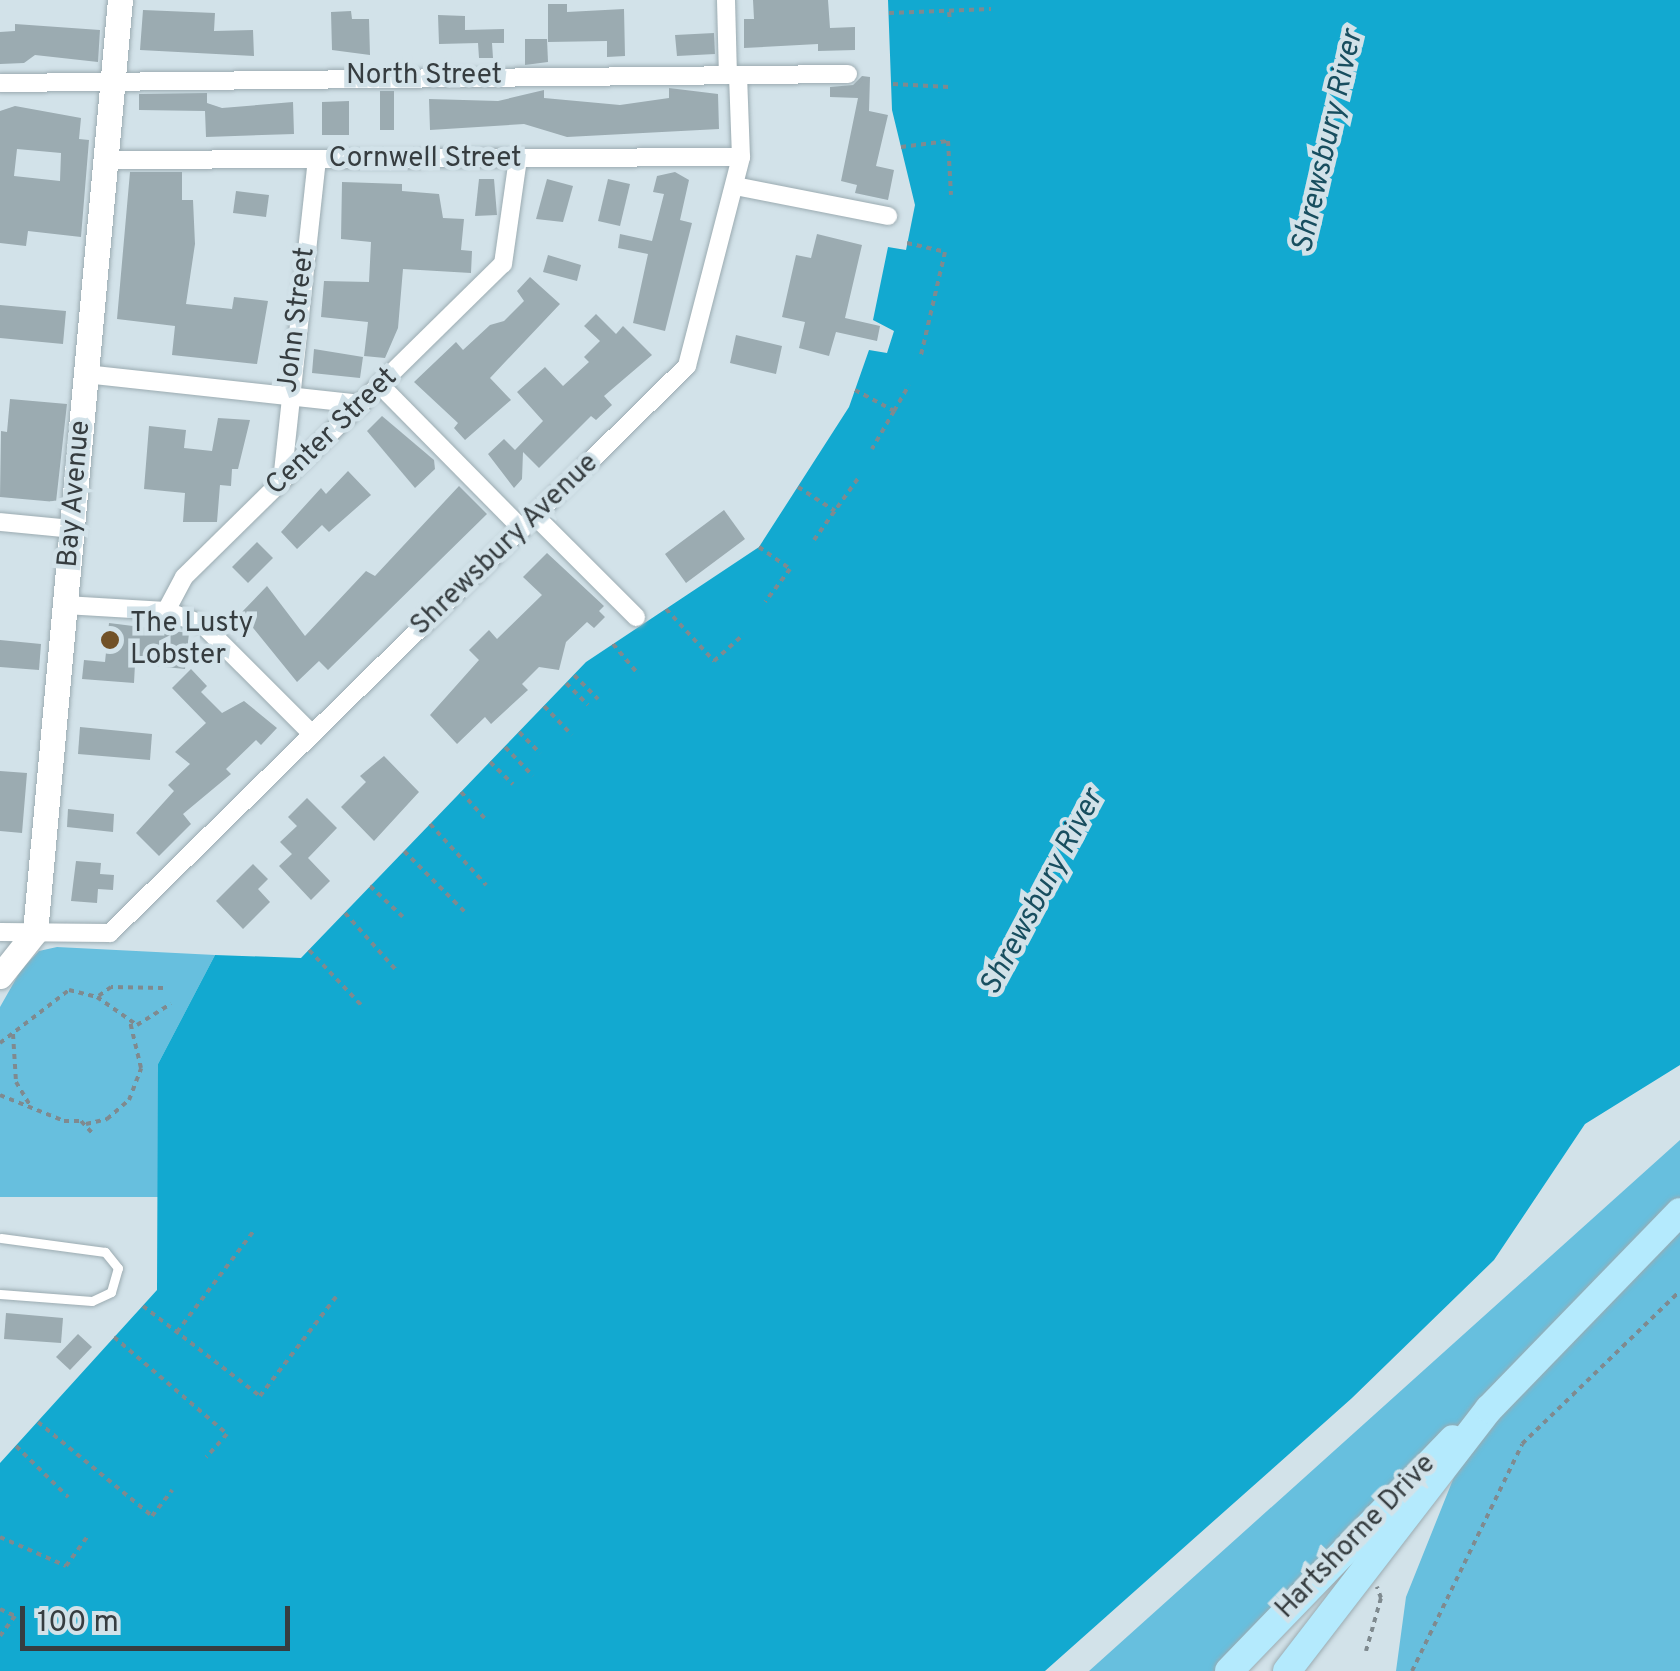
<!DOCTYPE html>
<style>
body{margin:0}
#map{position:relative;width:1680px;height:1671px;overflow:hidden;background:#d2e2e9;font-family:Overpass,sans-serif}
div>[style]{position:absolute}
.green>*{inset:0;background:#67bfde}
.water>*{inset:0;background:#12a9d0}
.building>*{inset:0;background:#9babb1}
.path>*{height:4px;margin-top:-2px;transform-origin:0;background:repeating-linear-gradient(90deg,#7f8a8f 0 5px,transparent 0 10px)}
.roads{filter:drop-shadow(0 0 2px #9babb1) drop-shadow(0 0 2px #9babb1)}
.lane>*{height:9px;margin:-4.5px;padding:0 4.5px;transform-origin:4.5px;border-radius:4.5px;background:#fff}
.street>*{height:18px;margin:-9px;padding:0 9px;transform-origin:9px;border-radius:9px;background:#fff}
.secondary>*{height:25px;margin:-12.5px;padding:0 12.5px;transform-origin:12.5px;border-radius:12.5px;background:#fff}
.primary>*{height:28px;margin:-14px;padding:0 14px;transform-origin:14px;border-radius:14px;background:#b4eafd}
.dots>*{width:28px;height:28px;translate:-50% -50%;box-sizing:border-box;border:5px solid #d2e2e9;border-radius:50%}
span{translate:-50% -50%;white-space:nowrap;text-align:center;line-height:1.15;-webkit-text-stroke:9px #d2e2e9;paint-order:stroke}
.street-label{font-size:28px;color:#363d40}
.poi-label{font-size:28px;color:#363d40}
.left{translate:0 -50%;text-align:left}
.water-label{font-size:30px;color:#184e5f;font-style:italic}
.scale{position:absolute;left:20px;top:1606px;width:270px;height:45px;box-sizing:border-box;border:5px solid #363d40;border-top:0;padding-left:12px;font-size:30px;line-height:35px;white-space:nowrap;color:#363d40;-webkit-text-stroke:8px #d2e2e9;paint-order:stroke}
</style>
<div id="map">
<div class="green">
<div style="clip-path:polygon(57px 947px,215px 955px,158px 1064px,160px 1197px,0 1197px,0 1007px,21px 970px,39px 951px)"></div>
<div style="clip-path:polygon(1680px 1140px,1680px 1671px,1396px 1671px,1406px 1597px,1456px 1472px,1217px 1671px,1089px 1671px)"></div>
</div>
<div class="water">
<div style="clip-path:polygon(888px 0,1680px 0,1680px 1065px,1585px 1124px,1494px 1260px,1352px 1398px,1045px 1671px,0 1671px,0 1463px,157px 1290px,158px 1064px,215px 955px,301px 958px,586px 662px,759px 547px,849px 407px,869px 350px,887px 353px,894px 331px,873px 320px,888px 247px,906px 250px,915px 205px,892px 110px)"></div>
</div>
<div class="building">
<div style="clip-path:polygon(753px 0,828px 0,830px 28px,855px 27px,855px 50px,818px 51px,818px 44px,744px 48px,744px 19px,754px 19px)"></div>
<div style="clip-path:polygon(548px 4px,567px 4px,567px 12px,624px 9px,625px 56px,607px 57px,607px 41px,548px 42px)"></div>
<div style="clip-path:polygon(143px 10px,215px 13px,214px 31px,253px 30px,254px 56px,140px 50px)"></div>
<div style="clip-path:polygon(351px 11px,352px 19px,369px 19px,370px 55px,332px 50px,331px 12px)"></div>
<div style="clip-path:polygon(438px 15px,465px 16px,465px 30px,504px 29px,504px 43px,492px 43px,493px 58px,479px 58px,478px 43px,439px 44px)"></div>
<div style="clip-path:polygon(15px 24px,100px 30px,98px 62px,35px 55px,24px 63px,0 64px,0 32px,15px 31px)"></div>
<div style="clip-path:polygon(714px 33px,715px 54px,677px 56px,675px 35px)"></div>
<div style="clip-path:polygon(525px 39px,547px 39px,548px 62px,525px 65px)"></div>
<div style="clip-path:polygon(862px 76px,870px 77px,869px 111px,888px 115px,876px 166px,894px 170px,888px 200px,855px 193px,857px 185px,841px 181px,858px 98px,830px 97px,830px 87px,853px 85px)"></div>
<div style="clip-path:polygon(669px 88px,718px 94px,719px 129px,567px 137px,524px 124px,430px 130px,429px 99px,498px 101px,544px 90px,544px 98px,620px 105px,669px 98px)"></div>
<div style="clip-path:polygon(380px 91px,394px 91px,394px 130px,380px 130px)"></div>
<div style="clip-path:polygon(207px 93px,207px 103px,222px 108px,293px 102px,294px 134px,206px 137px,205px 111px,139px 110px,139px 94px)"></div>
<div style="clip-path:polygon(349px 101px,349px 135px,322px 135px,322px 102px)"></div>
<div style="clip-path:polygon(evenodd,15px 106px,81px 118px,79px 139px,89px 140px,81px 237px,28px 231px,26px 246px,0 243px,0 111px,15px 106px,17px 149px,61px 153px,60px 181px,14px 176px,17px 149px)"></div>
<div style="clip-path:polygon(130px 172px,182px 172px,182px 200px,193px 200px,195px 244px,186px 304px,232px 309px,234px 297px,268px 301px,257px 364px,172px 355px,175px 326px,117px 319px)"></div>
<div style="clip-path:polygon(675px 172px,689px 180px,680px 220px,692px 223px,665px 331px,633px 323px,648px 254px,618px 248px,620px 234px,652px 241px,664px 194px,653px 192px,657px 176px)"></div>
<div style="clip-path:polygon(479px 179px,494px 179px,497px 215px,475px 216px)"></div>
<div style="clip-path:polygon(547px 179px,573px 186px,563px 222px,536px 219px)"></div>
<div style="clip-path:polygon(608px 179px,630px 184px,620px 226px,598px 221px)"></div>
<div style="clip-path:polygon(342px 182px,402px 184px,402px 191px,439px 194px,443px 218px,464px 219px,461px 250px,472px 251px,471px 273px,403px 269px,398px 328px,385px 358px,364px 356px,368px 322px,321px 317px,324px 281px,369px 282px,371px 242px,341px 239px)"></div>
<div style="clip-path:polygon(236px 191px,269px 195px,266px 217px,233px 213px)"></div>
<div style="clip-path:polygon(817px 234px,862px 245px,845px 318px,880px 326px,877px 341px,836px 332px,829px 356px,799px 348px,805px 322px,782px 317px,796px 255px,811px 258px)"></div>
<div style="clip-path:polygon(548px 255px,581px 265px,577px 281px,543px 272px)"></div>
<div style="clip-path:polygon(530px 277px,560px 304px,490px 378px,511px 400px,465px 440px,454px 428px,458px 423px,414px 382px,456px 342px,463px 350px,490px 325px,504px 321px,524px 301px,517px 291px)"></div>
<div style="clip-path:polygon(0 305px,66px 311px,63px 344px,0 338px)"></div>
<div style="clip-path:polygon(596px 314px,616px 334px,623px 326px,652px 355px,604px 396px,612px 405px,596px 420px,591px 416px,539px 468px,523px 452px,522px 479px,514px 488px,488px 454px,504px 439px,515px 450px,543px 421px,517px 392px,545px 367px,563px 386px,589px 362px,584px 357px,600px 341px,584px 326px)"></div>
<div style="clip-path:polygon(736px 335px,782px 346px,776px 374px,730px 363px)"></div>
<div style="clip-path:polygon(314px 349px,363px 357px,360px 378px,312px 373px)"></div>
<div style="clip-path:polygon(10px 399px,67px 404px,56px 502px,0 497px,1px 431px,7px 432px)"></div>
<div style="clip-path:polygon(382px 416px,434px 460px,435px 469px,415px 488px,367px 431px)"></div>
<div style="clip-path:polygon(218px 418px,250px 420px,238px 469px,232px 469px,231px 486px,220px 485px,217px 522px,183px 522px,185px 493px,144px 489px,149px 426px,186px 430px,184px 448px,212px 451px)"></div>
<div style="clip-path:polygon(348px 471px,371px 495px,329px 532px,322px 525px,297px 549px,281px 532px,321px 488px,326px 494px)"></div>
<div style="clip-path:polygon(459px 486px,487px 514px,328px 670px,319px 661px,297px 682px,241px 613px,267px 586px,305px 636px,366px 571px,375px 576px)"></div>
<div style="clip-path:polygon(724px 510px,745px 539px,686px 583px,665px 554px)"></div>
<div style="clip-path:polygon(257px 542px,273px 558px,248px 583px,232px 567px)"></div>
<div style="clip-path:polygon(547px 553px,604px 606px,599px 611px,605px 617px,594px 628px,587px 622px,566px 642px,559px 670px,539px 667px,522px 684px,528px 690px,517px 700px,491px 724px,485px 717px,457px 744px,430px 715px,479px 660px,469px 650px,489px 630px,497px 639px,542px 595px,523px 577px)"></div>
<div style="clip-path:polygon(109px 623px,189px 633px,185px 669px,135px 664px,134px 683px,82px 679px,84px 660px,105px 662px)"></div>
<div style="clip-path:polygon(0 640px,41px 644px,39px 670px,0 667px)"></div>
<div style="clip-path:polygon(191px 669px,207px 686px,201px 692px,222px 713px,244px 701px,277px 728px,261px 745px,256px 740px,226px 769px,231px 774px,183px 814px,191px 824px,159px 856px,136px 833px,174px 791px,168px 785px,190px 764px,175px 752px,206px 723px,172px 688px)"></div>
<div style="clip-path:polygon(80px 727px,152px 734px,150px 760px,78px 754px)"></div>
<div style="clip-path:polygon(384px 756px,419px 792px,374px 841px,341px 807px,366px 782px,360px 776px)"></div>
<div style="clip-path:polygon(0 771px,27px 773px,22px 833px,0 831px)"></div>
<div style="clip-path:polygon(307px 798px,337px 828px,308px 858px,330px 881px,311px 900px,279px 866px,292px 854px,280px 842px,297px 826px,288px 817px)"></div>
<div style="clip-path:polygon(68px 809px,114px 814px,113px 832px,67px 827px)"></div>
<div style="clip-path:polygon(76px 861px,101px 863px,100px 874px,114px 875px,113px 890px,98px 889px,97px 903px,71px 901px)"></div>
<div style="clip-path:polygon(253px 864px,268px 879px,258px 889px,270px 902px,243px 929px,216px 901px)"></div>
<div style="clip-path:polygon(6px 1313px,63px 1318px,61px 1343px,4px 1339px)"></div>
<div style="clip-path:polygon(78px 1334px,92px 1347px,70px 1370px,56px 1357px)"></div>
</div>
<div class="path">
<div style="left:949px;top:12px;width:10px;rotate:84deg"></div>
<div style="left:889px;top:13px;width:102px;rotate:-2.2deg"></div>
<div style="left:893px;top:84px;width:56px;rotate:3.1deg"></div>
<div style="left:901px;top:147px;width:47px;rotate:-7.3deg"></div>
<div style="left:948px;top:141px;width:54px;rotate:86.8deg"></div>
<div style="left:907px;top:243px;width:39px;rotate:13deg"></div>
<div style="left:945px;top:252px;width:106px;rotate:103.1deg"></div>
<div style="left:855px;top:390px;width:44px;rotate:28.3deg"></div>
<div style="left:894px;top:411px;width:44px;rotate:120.1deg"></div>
<div style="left:894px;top:411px;width:30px;rotate:-60deg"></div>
<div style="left:798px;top:487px;width:44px;rotate:33deg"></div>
<div style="left:814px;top:540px;width:77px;rotate:-54.5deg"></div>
<div style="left:759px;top:547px;width:38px;rotate:35deg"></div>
<div style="left:790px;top:569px;width:41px;rotate:127.1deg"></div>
<div style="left:666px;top:609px;width:71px;rotate:47.3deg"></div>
<div style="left:714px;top:661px;width:40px;rotate:-42deg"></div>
<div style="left:613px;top:644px;width:40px;rotate:50deg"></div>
<div style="left:574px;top:675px;width:34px;rotate:45deg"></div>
<div style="left:566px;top:683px;width:31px;rotate:45deg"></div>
<div style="left:544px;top:706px;width:40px;rotate:46deg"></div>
<div style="left:519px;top:732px;width:30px;rotate:45deg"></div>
<div style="left:505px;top:747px;width:40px;rotate:46deg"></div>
<div style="left:490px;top:762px;width:32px;rotate:44deg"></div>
<div style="left:461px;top:792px;width:39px;rotate:48deg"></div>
<div style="left:430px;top:824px;width:83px;rotate:47.4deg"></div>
<div style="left:404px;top:851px;width:86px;rotate:45deg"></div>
<div style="left:370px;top:886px;width:45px;rotate:43.2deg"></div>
<div style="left:345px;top:913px;width:76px;rotate:48.2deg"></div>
<div style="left:309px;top:950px;width:77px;rotate:46.6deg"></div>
<div style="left:163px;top:988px;width:52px;rotate:-178.9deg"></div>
<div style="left:111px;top:987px;width:17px;rotate:144deg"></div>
<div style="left:97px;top:997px;width:49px;rotate:35deg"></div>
<div style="left:137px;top:1025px;width:40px;rotate:-32deg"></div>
<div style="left:13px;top:1034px;width:48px;rotate:86.4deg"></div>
<div style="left:16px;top:1082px;width:27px;rotate:59deg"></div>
<div style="left:0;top:1043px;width:87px;rotate:-37.5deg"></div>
<div style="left:69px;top:990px;width:29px;rotate:14deg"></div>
<div style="left:0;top:1095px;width:69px;rotate:22.1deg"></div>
<div style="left:64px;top:1121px;width:17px"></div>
<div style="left:81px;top:1121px;width:19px;rotate:47deg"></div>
<div style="left:86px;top:1124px;width:22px;rotate:-13deg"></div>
<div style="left:107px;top:1119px;width:29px;rotate:-41deg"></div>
<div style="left:129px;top:1100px;width:34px;rotate:-69deg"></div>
<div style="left:141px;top:1068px;width:47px;rotate:-103.4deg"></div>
<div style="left:143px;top:1306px;width:148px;rotate:37.6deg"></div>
<div style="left:260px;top:1396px;width:125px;rotate:-52.5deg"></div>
<div style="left:177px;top:1332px;width:126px;rotate:-52.8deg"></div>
<div style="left:114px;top:1337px;width:149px;rotate:40.6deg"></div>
<div style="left:227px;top:1434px;width:31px;rotate:132deg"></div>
<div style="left:38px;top:1422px;width:148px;rotate:39.5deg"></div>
<div style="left:152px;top:1516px;width:33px;rotate:-52deg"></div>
<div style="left:16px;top:1446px;width:73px;rotate:44.4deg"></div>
<div style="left:0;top:1537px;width:72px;rotate:23.7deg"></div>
<div style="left:66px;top:1566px;width:36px;rotate:-54deg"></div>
<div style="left:0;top:1609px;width:17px;rotate:25deg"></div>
<div style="left:15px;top:1616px;width:25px;rotate:127deg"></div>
<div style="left:1366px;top:1651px;width:55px;rotate:-74.2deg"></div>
<div style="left:1381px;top:1598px;width:12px;rotate:-110deg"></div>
<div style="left:1412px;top:1671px;width:252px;rotate:-64.1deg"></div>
<div style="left:1522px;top:1444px;width:220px;rotate:-44.1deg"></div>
</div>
<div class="roads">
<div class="lane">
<div style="left:0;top:1294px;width:92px;rotate:4.4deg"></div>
<div style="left:92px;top:1301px;width:21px;rotate:-25deg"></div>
<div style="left:111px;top:1292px;width:25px;rotate:-74deg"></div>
<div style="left:118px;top:1268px;width:21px;rotate:-129deg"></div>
<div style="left:105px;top:1252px;width:105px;rotate:-172.3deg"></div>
</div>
<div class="street">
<div style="left:726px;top:0;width:75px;rotate:88.5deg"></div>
<div style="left:0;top:83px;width:848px;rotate:-0.61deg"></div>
<div style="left:108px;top:160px;width:633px;rotate:-0.27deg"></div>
<div style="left:735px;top:186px;width:156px;rotate:11.1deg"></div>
<div style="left:85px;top:374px;width:278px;rotate:6.2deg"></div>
<div style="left:381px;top:386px;width:201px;rotate:45.4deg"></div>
<div style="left:282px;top:481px;width:323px;rotate:-83.8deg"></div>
<div style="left:535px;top:516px;width:143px;rotate:45deg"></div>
<div style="left:0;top:522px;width:73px;rotate:5.5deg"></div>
<div style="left:65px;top:605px;width:101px;rotate:3.4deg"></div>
<div style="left:166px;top:611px;width:38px;rotate:-62deg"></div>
<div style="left:184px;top:577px;width:447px;rotate:-44.5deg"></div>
<div style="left:503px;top:264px;width:106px;rotate:-81.9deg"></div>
<div style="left:166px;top:611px;width:38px;rotate:20deg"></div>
<div style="left:202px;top:624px;width:156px;rotate:45deg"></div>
<div style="left:0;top:932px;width:110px;rotate:0.5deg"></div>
<div style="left:110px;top:933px;width:809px;rotate:-44.5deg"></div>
<div style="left:687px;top:366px;width:216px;rotate:-75.5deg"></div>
<div style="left:741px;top:157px;width:82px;rotate:-92.1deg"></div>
</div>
<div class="secondary">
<div style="left:0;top:976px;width:56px;rotate:-51.5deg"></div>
<div style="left:35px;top:932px;width:936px;rotate:-84.79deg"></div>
</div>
<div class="primary">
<div style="left:1229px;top:1671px;width:322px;rotate:-46deg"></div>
<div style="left:1287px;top:1671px;width:331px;rotate:-52.4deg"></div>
<div style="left:1489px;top:1409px;width:274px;rotate:-45.9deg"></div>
</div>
</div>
<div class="dots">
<div style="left:110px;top:640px;background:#715127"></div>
</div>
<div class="street-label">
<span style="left:424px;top:76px">North Street</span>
<span style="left:425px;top:159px">Cornwell Street</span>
<span style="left:297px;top:320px;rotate:-83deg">John Street</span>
<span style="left:332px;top:432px;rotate:-44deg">Center Street</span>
<span style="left:75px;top:494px;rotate:-85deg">Bay Avenue</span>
<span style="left:505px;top:545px;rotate:-44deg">Shrewsbury Avenue</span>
<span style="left:1356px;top:1537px;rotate:-46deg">Hartshorne Drive</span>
</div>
<div class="poi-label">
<span class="left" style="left:130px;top:640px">The Lusty<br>Lobster</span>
</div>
<div class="water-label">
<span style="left:1329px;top:142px;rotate:-77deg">Shrewsbury River</span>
<span style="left:1043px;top:893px;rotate:-62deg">Shrewsbury River</span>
</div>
<div class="scale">100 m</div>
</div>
